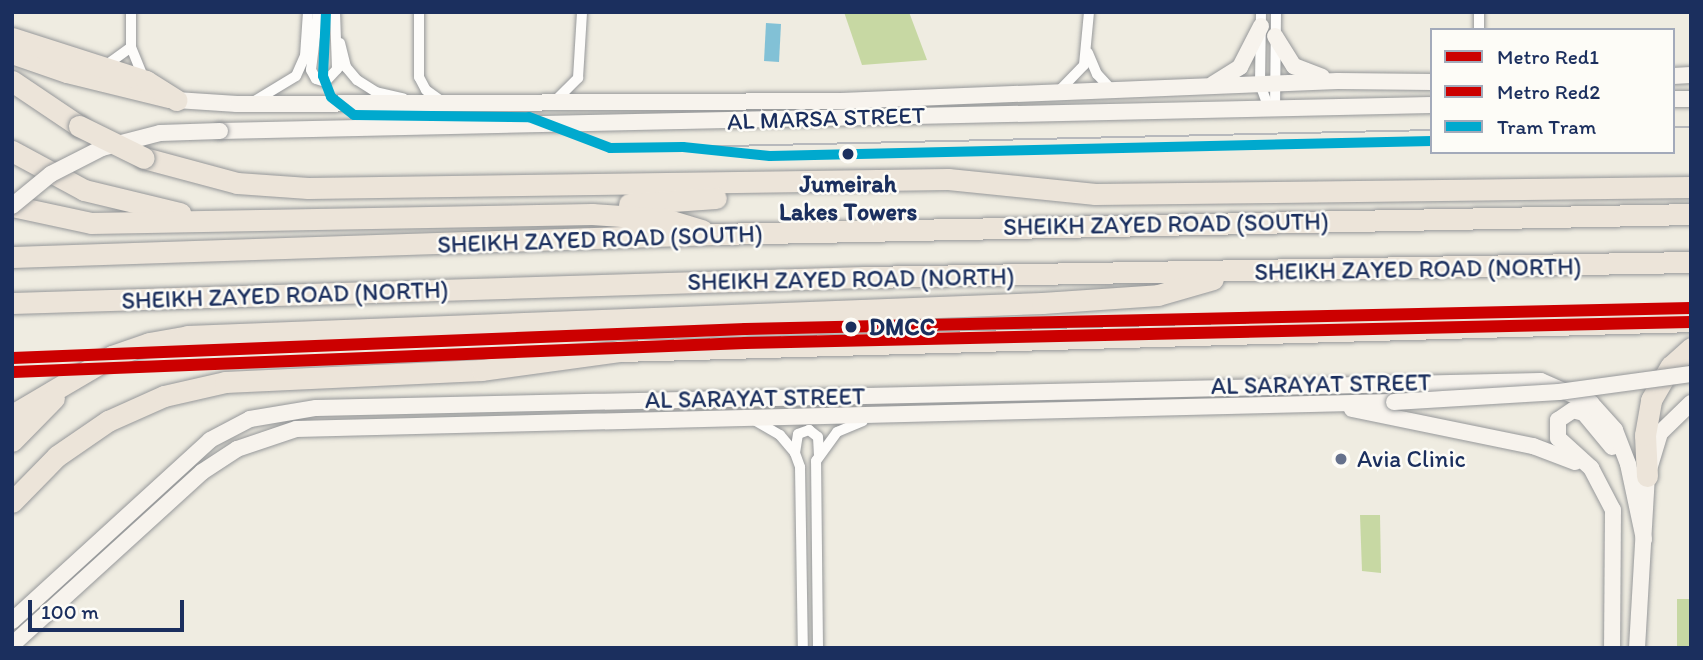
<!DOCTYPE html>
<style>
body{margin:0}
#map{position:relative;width:1703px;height:660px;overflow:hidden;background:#efece1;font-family:Itim,sans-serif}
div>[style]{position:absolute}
.green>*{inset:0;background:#c7d8a3}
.water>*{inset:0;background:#82c1d6}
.roads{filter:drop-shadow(0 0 2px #96989a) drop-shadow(0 0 2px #96989a)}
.street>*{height:10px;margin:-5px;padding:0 5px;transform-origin:5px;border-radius:5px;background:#fdfcfa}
.secondary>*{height:16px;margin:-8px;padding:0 8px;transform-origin:8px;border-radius:8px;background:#f7f3ed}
.primary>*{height:18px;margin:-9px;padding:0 9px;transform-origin:9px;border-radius:9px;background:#ece4d9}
.highway>*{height:21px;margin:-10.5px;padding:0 10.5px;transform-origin:10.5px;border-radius:10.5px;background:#ece4d9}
.tram>*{height:2px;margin:-1px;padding:0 1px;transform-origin:1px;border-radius:1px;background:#b7b9bc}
.bridges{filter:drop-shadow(0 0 2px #96989a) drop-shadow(0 0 2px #96989a)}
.secondary-bridge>*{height:16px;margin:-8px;padding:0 8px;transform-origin:8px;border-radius:8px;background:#f7f3ed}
.highway-bridge>*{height:21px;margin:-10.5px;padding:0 10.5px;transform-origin:10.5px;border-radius:10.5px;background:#ece4d9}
.tram-1>*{height:10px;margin:-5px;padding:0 5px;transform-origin:5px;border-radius:5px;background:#00a9ce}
.metro-1>*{height:12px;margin:-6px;padding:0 6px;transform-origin:6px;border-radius:6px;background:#c00}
.metro-2>*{height:12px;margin:-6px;padding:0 6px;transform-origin:6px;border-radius:6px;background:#c00}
.dots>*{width:19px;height:19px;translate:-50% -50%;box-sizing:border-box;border:4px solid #fdfcf7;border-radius:50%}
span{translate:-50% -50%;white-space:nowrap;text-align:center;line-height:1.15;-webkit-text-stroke:5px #fdfcf7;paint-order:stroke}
.street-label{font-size:24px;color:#1b2f5e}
.stop-label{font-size:24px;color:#1b2f5e;font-weight:700}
.left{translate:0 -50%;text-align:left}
.poi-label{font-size:24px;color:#1b2f5e}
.frame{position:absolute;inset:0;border:14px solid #1b2f5e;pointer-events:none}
.legend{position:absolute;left:1430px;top:28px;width:245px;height:126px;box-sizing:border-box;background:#fdfcf7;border:2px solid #a3aaba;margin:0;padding:9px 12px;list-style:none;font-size:21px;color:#1b2f5e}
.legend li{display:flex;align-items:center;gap:14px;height:35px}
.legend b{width:35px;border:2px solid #a3aaba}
.scale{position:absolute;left:28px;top:600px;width:156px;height:32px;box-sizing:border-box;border:4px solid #1b2f5e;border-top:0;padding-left:9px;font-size:21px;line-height:24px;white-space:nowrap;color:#1b2f5e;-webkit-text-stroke:5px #fdfcf7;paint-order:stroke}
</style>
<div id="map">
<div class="green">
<div style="clip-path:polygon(844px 12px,909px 12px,927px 60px,862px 65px)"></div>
<div style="clip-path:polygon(1360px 515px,1380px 515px,1381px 573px,1362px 571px)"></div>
<div style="clip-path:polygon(1677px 599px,1691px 599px,1691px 648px,1677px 648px)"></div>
</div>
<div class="water">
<div style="clip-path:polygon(766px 23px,781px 24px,779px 62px,764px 61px)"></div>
</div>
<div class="roads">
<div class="street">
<div style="left:131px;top:12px;width:35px;rotate:90deg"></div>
<div style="left:131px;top:47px;width:32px;rotate:68deg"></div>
<div style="left:318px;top:12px;width:58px;rotate:96.9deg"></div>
<div style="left:311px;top:70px;width:10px;rotate:61deg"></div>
<div style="left:316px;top:79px;width:9px;rotate:18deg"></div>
<div style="left:325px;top:82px;width:18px;rotate:-47deg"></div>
<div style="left:337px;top:69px;width:57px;rotate:-92deg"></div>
<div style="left:419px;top:12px;width:65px;rotate:90deg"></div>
<div style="left:419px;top:77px;width:15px;rotate:62deg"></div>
<div style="left:426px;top:90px;width:19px;rotate:36deg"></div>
<div style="left:1261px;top:12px;width:72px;rotate:90.8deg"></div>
<div style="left:1260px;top:84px;width:27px;rotate:70deg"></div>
<div style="left:1479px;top:30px;width:18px;rotate:-90deg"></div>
<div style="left:340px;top:43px;width:25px;rotate:76deg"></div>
<div style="left:346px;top:67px;width:17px;rotate:50deg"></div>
<div style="left:357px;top:80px;width:22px;rotate:32deg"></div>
<div style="left:376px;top:92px;width:28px;rotate:13deg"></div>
<div style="left:1088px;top:53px;width:23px;rotate:67deg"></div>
<div style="left:1097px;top:74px;width:23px;rotate:47deg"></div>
<div style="left:105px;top:66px;width:32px;rotate:-36deg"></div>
<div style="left:1058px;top:92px;width:37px;rotate:-46deg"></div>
<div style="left:1084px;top:65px;width:53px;rotate:-84.6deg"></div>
<div style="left:555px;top:101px;width:33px;rotate:-45deg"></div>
<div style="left:578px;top:78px;width:66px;rotate:-86.5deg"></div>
<div style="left:253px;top:102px;width:50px;rotate:-31.2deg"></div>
<div style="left:296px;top:76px;width:22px;rotate:-66deg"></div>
<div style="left:305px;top:56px;width:44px;rotate:-86.1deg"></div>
<div style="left:1275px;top:109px;width:97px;rotate:-89.4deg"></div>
<div style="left:754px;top:420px;width:30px;rotate:30deg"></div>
<div style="left:780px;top:435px;width:23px;rotate:50deg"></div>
<div style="left:795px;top:453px;width:15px;rotate:70deg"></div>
<div style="left:800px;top:467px;width:181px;rotate:89.1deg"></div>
<div style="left:795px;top:453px;width:19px;rotate:-81deg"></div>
<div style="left:798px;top:434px;width:12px;rotate:-20deg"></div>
<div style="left:809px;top:430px;width:11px;rotate:38deg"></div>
<div style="left:818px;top:437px;width:17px;rotate:87deg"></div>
<div style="left:818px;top:648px;width:187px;rotate:-90.6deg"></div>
<div style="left:816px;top:461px;width:36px;rotate:-54deg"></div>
<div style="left:837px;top:432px;width:28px;rotate:-23deg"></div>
</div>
<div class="secondary">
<div style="left:1275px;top:36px;width:36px;rotate:58deg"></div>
<div style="left:1294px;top:66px;width:30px;rotate:21deg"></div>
<div style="left:1673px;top:76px;width:18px;rotate:-3deg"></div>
<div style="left:1213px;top:84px;width:32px;rotate:-32deg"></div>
<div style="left:1240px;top:67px;width:46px;rotate:-62.9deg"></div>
<div style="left:1673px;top:99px;width:18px"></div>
<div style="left:176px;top:100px;width:61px;rotate:3.8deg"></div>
<div style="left:237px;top:104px;width:604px;rotate:-0.28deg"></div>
<div style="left:841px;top:101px;width:497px;rotate:-2.3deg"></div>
<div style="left:1338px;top:81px;width:94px;rotate:0.6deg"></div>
<div style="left:220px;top:131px;width:1212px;rotate:-1.23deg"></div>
<div style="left:1352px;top:409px;width:185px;rotate:11.6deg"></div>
<div style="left:1533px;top:446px;width:45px;rotate:20.9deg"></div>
<div style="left:1612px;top:447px;width:44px;rotate:-129.5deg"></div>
<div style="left:1584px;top:413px;width:11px;rotate:-165deg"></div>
<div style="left:1573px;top:410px;width:18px;rotate:146deg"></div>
<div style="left:1558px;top:420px;width:18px;rotate:90deg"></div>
<div style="left:1558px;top:438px;width:45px;rotate:42.3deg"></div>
<div style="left:1591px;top:468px;width:47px;rotate:62.4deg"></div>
<div style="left:1613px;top:510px;width:138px;rotate:90.4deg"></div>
<div style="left:12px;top:621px;width:268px;rotate:-42.4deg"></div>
<div style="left:210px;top:440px;width:45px;rotate:-27.7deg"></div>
<div style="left:250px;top:419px;width:67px;rotate:-9.5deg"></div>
<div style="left:316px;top:408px;width:1225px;rotate:-1.26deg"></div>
<div style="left:1541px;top:381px;width:55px;rotate:23.7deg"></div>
<div style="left:1591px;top:403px;width:36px;rotate:48deg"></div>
<div style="left:1615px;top:430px;width:36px;rotate:69deg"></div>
<div style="left:1628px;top:464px;width:77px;rotate:78deg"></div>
<div style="left:12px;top:645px;width:257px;rotate:-42.3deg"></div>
<div style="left:202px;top:472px;width:42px;rotate:-33.3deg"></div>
<div style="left:237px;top:449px;width:62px;rotate:-18.7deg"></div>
<div style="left:296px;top:429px;width:1098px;rotate:-1.41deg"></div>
<div style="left:1637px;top:648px;width:172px;rotate:-86.7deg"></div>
<div style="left:1647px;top:476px;width:45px;rotate:-73.2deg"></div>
<div style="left:1660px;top:433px;width:43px;rotate:-44.1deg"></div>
</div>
<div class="primary">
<div style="left:12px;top:55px;width:58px;rotate:19.1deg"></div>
<div style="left:67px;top:74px;width:105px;rotate:13.8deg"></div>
</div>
<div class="highway">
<div style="left:12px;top:38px;width:141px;rotate:17.8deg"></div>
<div style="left:146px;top:81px;width:36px;rotate:32deg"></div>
<div style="left:12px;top:81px;width:81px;rotate:33.9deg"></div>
<div style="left:12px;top:151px;width:82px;rotate:28.4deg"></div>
<div style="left:84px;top:190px;width:99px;rotate:13.5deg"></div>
<div style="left:144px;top:158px;width:96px;rotate:15deg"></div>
<div style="left:237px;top:183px;width:71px;rotate:4deg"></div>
<div style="left:308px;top:188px;width:640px;rotate:-0.81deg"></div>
<div style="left:948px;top:179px;width:148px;rotate:5.8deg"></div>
<div style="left:1095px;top:194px;width:596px;rotate:-0.67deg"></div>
<div style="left:629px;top:204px;width:87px;rotate:-3.9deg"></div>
<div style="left:12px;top:206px;width:81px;rotate:12.1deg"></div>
<div style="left:91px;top:223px;width:501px;rotate:-1.03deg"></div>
<div style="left:592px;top:214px;width:73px;rotate:3.9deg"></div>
<div style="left:665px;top:219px;width:39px;rotate:17deg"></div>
<div style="left:12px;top:257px;width:702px;rotate:-1.88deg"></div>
<div style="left:714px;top:234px;width:977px;rotate:-1.17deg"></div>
<div style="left:12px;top:303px;width:853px;rotate:-1.75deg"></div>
<div style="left:865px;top:277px;width:826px;rotate:-1.04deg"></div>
<div style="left:12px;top:415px;width:116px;rotate:-30.5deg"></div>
<div style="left:112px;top:356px;width:39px;rotate:-19deg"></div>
<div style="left:149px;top:343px;width:39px;rotate:-10deg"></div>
<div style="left:187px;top:336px;width:856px;rotate:-2.21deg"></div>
<div style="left:1042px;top:303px;width:116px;rotate:-3.9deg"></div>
<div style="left:1158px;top:295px;width:57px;rotate:-16.2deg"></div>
<div style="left:12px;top:441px;width:60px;rotate:-45.7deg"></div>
<div style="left:1647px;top:476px;width:41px;rotate:-92.8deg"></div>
<div style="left:1645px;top:435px;width:36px;rotate:-80deg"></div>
<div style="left:1651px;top:400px;width:39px;rotate:-60deg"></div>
<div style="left:1671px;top:366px;width:27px;rotate:-42deg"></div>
<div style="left:12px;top:502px;width:64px;rotate:-45.6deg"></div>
<div style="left:57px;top:456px;width:62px;rotate:-34.5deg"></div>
<div style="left:108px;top:421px;width:61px;rotate:-24.1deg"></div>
<div style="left:164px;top:396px;width:63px;rotate:-12.9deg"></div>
<div style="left:225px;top:382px;width:257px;rotate:-2.7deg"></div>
<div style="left:482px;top:370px;width:139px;rotate:-7.8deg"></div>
<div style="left:620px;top:351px;width:1071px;rotate:-1.6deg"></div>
</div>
</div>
<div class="tram">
<div style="left:1673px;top:127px;width:18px"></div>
<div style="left:683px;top:147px;width:749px;rotate:-1.3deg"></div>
</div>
<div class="bridges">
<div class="secondary-bridge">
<div style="left:12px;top:206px;width:50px;rotate:-39.4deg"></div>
<div style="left:51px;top:174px;width:57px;rotate:-27deg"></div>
<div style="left:102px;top:148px;width:60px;rotate:-14.5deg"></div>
<div style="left:160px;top:133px;width:60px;rotate:-1.9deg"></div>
<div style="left:1394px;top:402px;width:165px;rotate:-3.5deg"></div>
<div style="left:1559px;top:392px;width:133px;rotate:-7.8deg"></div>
</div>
<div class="highway-bridge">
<div style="left:79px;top:126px;width:72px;rotate:26.2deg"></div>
</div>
</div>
<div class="tram-1">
<div style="left:326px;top:12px;width:64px;rotate:92.7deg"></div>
<div style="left:323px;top:76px;width:22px;rotate:69deg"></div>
<div style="left:331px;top:97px;width:29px;rotate:38deg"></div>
<div style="left:354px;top:115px;width:175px;rotate:0.7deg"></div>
<div style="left:529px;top:117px;width:87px;rotate:20.9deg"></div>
<div style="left:610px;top:148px;width:73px;rotate:-0.8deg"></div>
<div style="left:683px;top:147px;width:87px;rotate:5.9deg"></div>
<div style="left:770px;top:156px;width:662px;rotate:-1.3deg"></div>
</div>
<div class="metro-1">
<div style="left:12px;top:358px;width:734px;rotate:-2.27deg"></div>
<div style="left:745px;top:329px;width:946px;rotate:-1.27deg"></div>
</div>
<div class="metro-2">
<div style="left:13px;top:372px;width:733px;rotate:-2.27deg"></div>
<div style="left:745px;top:343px;width:946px;rotate:-1.27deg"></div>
</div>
<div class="dots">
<div style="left:848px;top:154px;background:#1b2f5e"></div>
<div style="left:851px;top:327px;background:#1b2f5e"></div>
<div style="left:1341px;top:459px;background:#65718c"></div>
</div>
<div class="street-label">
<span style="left:826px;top:118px;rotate:-2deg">AL MARSA STREET</span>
<span style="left:1166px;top:224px;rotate:-1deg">SHEIKH ZAYED ROAD (SOUTH)</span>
<span style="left:600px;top:239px;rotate:-2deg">SHEIKH ZAYED ROAD (SOUTH)</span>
<span style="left:1418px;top:269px;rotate:-1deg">SHEIKH ZAYED ROAD (NORTH)</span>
<span style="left:851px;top:279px;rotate:-1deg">SHEIKH ZAYED ROAD (NORTH)</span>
<span style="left:285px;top:295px;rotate:-2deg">SHEIKH ZAYED ROAD (NORTH)</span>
<span style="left:1321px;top:384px;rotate:-1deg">AL SARAYAT STREET</span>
<span style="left:755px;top:398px;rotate:-1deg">AL SARAYAT STREET</span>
</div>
<div class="stop-label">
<span style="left:848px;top:198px">Jumeirah<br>Lakes Towers</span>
<span class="left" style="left:869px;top:327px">DMCC</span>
</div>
<div class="poi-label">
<span class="left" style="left:1357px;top:459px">Avia Clinic</span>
</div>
<div class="frame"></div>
<ul class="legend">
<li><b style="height:9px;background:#c00"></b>Metro Red1</li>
<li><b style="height:9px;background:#c00"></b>Metro Red2</li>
<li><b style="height:9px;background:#00a9ce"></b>Tram Tram</li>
</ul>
<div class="scale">100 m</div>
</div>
